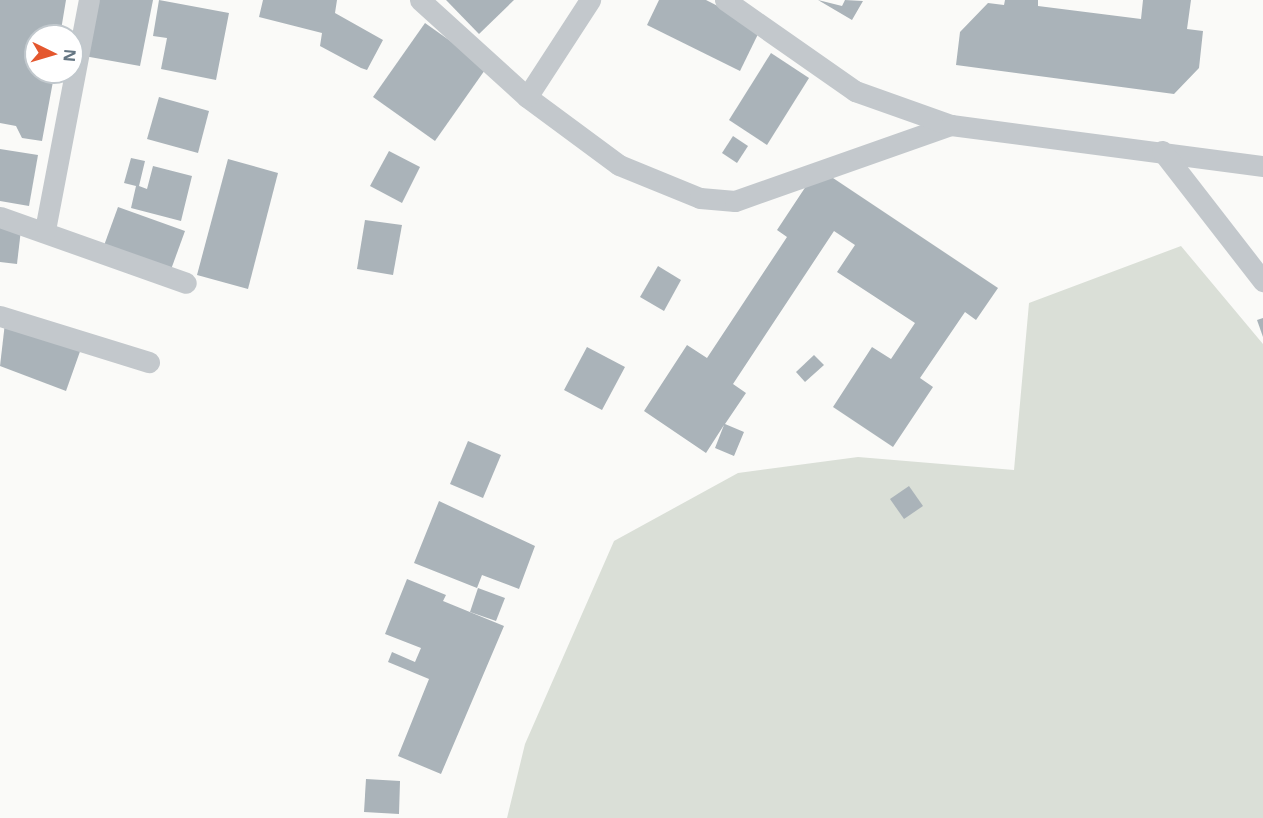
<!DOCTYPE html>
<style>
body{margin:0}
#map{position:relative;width:1263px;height:818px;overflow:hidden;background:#fafaf8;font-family:"Open Sans",sans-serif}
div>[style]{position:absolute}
.green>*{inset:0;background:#dadfd7}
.building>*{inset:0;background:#aab3b9}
.minor>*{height:21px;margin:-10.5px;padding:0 10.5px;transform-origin:10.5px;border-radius:10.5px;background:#c3c8cc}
span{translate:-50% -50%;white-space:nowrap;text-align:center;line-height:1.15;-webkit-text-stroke:6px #fff;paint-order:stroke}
.north{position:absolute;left:24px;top:24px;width:60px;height:60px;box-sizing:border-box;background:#fff;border:2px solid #c1c8cd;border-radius:50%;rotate:95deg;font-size:16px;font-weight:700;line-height:24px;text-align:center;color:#657683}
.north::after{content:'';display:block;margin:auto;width:21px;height:27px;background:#e4572e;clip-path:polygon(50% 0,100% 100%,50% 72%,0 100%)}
</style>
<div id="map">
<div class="green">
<div style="clip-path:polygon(1181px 246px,1263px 344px,1263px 818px,507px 818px,525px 744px,614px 541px,738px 473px,858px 457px,1014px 470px,1029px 303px)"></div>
</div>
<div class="building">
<div style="clip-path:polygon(0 0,66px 0,60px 36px,36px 36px,36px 73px,54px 76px,42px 141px,22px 138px,16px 126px,0 123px)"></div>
<div style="clip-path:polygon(89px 0,153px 0,140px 66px,73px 54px)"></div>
<div style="clip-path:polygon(159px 0,229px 13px,216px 80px,161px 69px,167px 38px,153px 36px)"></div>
<div style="clip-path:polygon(263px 0,337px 0,335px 13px,383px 40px,367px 70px,361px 68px,320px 46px,322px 33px,259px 17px)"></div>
<div style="clip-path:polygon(446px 0,514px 0,479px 34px)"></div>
<div style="clip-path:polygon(659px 0,706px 0,761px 28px,740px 71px,647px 25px)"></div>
<div style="clip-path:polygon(818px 0,842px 6px,845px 0,863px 1px,852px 20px)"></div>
<div style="clip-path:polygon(1005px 0,1038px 0,1038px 6px,1141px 19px,1143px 0,1191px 0,1187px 29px,1203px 31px,1199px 68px,1174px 94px,956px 65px,960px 32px,988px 3px,1004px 5px)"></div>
<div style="clip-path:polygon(425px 23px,487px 67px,435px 141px,373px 97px)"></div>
<div style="clip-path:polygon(771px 53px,809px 78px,767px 145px,729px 120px)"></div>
<div style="clip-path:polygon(159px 97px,209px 111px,198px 153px,147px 139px)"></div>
<div style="clip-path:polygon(733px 136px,748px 146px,737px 163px,722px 153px)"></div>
<div style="clip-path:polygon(0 149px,38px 155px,29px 206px,0 201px)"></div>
<div style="clip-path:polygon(389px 151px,420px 167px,402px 203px,370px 186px)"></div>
<div style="clip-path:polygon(131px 158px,145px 161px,139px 186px,147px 189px,153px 166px,192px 176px,181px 221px,131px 208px,136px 186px,124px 183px)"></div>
<div style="clip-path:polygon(228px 159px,278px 173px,248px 289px,197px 275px)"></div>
<div style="clip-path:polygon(818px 168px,998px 288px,976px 320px,965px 312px,920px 378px,933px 387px,893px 447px,833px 407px,872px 347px,891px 359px,915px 323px,837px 272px,855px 245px,834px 231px,733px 384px,746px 393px,725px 424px,744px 432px,734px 456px,715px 448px,724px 425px,706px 453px,644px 411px,687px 345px,707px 358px,787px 237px,777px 230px)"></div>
<div style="clip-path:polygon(118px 207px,185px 231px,169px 275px,102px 251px)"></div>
<div style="clip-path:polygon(0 219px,22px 221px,17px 264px,0 262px)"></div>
<div style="clip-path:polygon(365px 220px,402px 225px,393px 275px,357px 269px)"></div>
<div style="clip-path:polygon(658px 266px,681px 280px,664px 311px,640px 297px)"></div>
<div style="clip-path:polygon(6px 314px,83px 343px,66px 391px,0 366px)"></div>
<div style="clip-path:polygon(1263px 318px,1263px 337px,1257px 320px)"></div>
<div style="clip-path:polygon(587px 347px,625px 367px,602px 410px,564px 390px)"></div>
<div style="clip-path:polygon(814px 355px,824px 365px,805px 382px,796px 372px)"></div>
<div style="clip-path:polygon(468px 441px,501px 455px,483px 498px,450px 484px)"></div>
<div style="clip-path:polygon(909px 486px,923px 506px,904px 519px,890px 499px)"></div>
<div style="clip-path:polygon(439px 501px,535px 546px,519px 589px,482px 575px,477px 588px,414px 563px)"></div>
<div style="clip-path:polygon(407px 579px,446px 595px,443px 601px,504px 626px,441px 774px,398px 756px,429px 679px,388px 662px,392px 652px,415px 662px,421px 648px,385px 634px)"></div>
<div style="clip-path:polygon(478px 588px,505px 598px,496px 621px,470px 612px)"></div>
<div style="clip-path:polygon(366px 779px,400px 781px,399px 814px,364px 812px)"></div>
</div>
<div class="minor">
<div style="left:420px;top:0;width:144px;rotate:42.2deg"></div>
<div style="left:527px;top:97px;width:114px;rotate:36.5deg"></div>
<div style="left:619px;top:165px;width:87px;rotate:22.2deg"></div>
<div style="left:700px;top:198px;width:35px;rotate:5deg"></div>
<div style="left:735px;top:201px;width:229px;rotate:-19.4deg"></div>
<div style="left:725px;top:0;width:159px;rotate:35deg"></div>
<div style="left:855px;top:91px;width:102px;rotate:19.5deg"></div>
<div style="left:951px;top:125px;width:315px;rotate:7.5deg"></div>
<div style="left:527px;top:97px;width:116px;rotate:-57deg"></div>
<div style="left:1162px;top:151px;width:165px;rotate:52.2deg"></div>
<div style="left:0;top:217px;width:197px;rotate:19.5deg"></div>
<div style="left:45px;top:230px;width:234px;rotate:-79.2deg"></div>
<div style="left:0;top:316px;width:156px;rotate:17.2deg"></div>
</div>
<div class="north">N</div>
</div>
